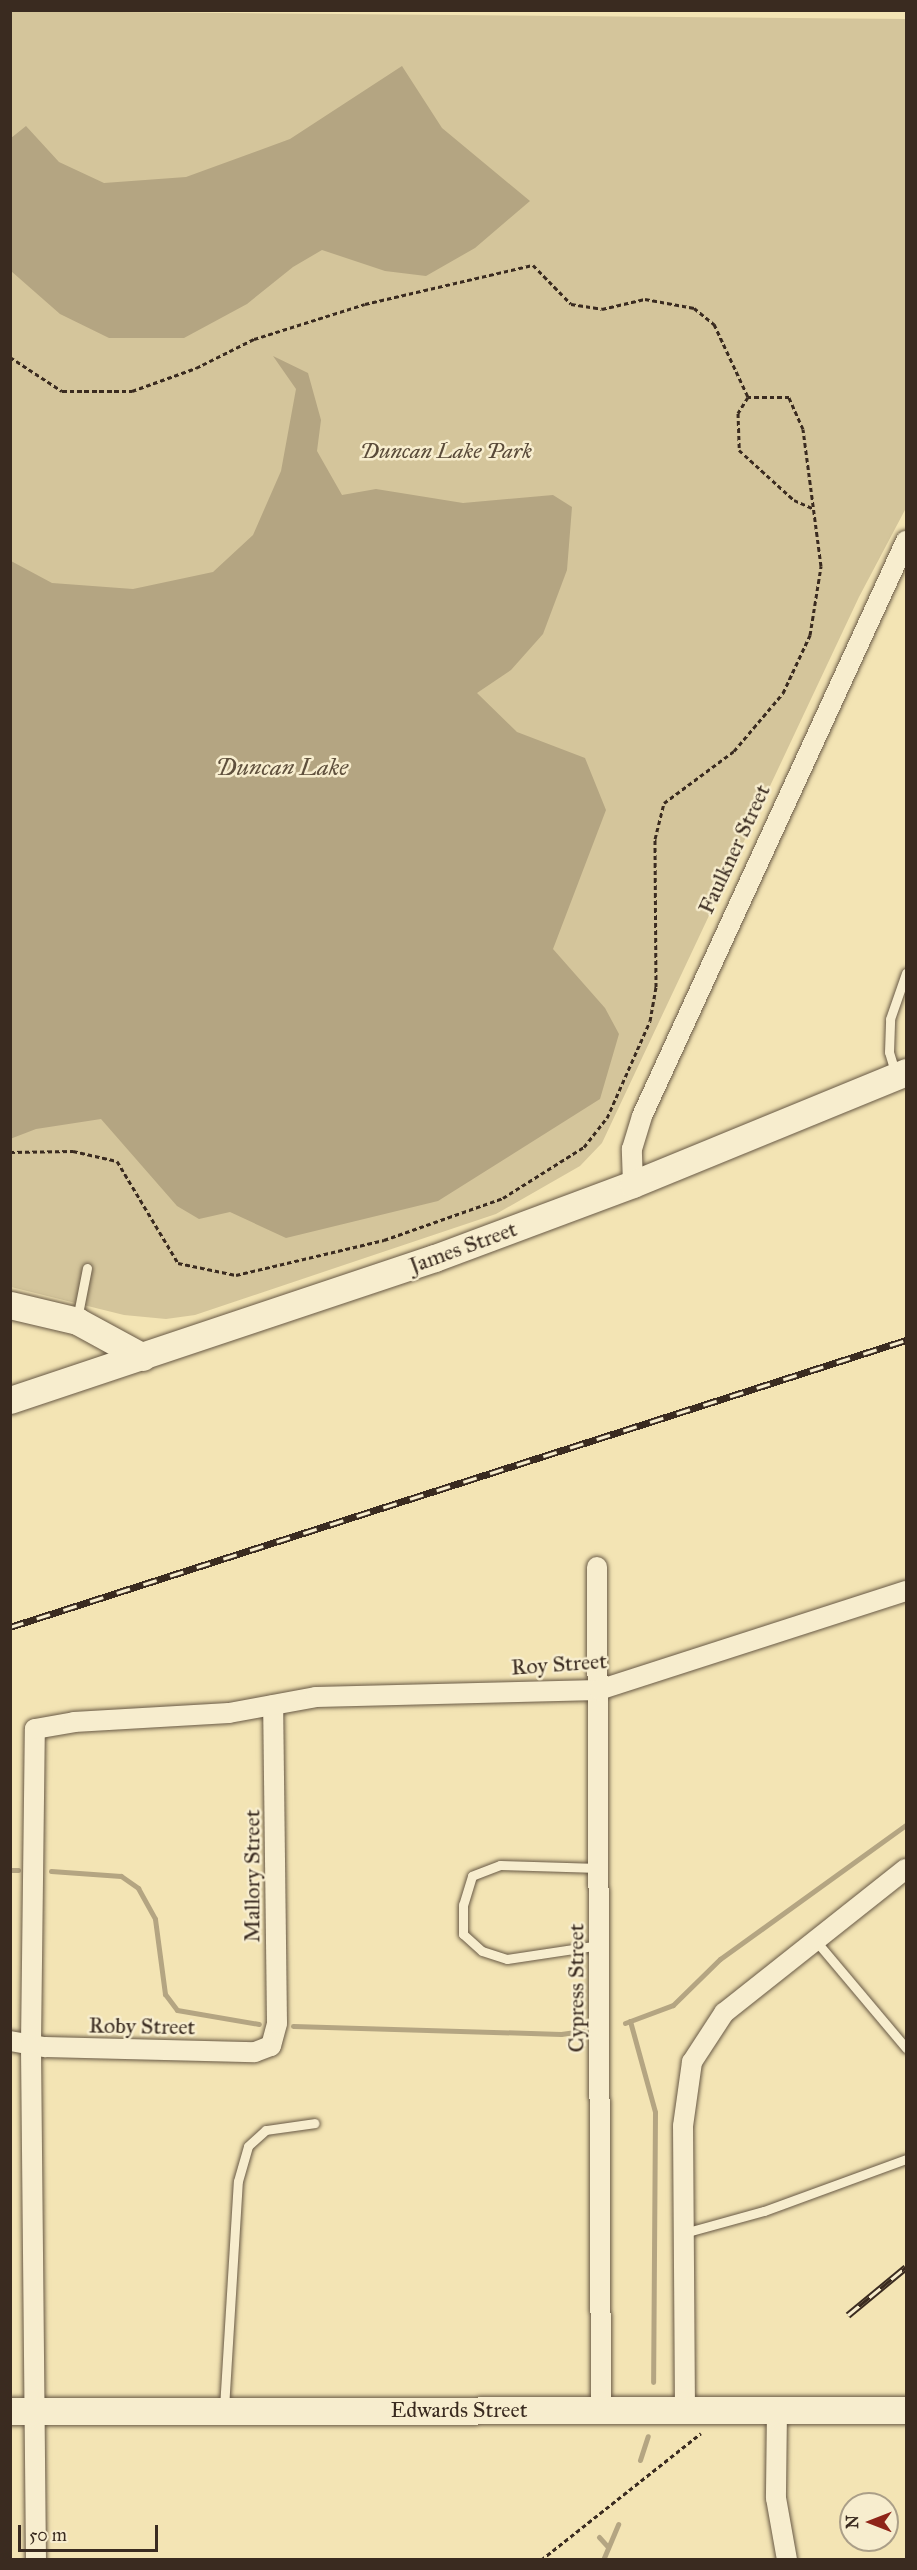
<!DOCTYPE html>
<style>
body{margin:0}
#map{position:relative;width:917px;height:2570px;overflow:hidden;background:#f3e4b4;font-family:"IM FELL Great Primer",serif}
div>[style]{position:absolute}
.green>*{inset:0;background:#d4c59b}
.water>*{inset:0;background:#b4a582}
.stream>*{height:5px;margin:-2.5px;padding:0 2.5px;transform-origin:2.5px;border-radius:2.5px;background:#b4a582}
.path>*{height:3px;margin-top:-1.5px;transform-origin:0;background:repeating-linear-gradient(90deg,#3a2b20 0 4.5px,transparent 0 7.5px)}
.roads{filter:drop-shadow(0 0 2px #685945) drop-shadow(0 0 2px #685945)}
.lane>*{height:9px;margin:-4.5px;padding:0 4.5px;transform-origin:4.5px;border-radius:4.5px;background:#f7edce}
.street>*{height:20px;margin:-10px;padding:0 10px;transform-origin:10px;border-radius:10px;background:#f7edce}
.secondary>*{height:27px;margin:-13.5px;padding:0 13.5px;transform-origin:13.5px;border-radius:13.5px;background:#f7edce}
.rail>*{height:7px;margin-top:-3.5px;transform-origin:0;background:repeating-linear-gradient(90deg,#f7edce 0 14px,#3a2b20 0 28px);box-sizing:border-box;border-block:2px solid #3a2b20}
span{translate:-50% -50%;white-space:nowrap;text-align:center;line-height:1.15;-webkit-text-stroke:5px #f7edce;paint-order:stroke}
.park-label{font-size:22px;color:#594a39;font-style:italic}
.street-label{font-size:22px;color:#3a2b20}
.water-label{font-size:24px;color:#5f503d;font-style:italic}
.frame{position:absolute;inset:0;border:12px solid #3a2b20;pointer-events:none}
.north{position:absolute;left:839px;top:2492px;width:60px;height:60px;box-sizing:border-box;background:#f7edce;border:2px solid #ab9f88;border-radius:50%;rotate:270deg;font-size:16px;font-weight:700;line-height:24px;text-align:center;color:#3a2b20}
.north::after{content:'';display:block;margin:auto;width:21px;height:27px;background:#8f2418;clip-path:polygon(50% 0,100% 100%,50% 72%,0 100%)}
.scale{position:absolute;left:18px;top:2525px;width:140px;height:27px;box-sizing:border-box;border:3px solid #3a2b20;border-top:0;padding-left:8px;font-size:18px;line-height:21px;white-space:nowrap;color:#3a2b20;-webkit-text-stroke:4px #f7edce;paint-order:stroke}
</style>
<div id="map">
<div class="green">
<div style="clip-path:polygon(11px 11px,906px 19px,906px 508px,859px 597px,602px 1143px,580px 1166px,496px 1214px,195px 1315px,166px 1319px,124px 1315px,11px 1287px)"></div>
</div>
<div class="water">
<div style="clip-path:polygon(402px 66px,442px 128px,530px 201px,475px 248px,426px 276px,385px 271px,322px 250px,293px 267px,247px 304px,184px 338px,109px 338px,60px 314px,11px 271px,11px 138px,26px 126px,59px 162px,104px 183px,186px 177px,290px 139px)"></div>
<div style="clip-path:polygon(273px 356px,308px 373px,321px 420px,317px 451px,342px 495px,376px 489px,463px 503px,553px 495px,572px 507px,567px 570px,543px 634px,511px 670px,477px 693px,517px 732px,585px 758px,606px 810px,553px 949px,605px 1008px,619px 1034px,600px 1099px,438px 1201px,286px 1238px,230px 1212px,199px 1219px,177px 1206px,101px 1119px,36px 1129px,10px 1139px,11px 561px,52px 583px,133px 589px,213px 572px,253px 535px,281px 471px,296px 389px)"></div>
</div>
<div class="stream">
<div style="left:10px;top:1870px;width:8px"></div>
<div style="left:51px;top:1871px;width:70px;rotate:4.1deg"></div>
<div style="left:121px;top:1876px;width:21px;rotate:35deg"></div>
<div style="left:138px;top:1888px;width:35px;rotate:61deg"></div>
<div style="left:155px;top:1919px;width:76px;rotate:82.4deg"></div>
<div style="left:165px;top:1994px;width:20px;rotate:53deg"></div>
<div style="left:177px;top:2010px;width:83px;rotate:9.7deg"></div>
<div style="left:630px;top:2021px;width:94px;rotate:74.6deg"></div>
<div style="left:655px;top:2112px;width:270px;rotate:90.4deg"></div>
<div style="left:625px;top:2023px;width:51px;rotate:-20.6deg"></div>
<div style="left:673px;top:2005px;width:66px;rotate:-44.4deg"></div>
<div style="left:720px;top:1959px;width:229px;rotate:-35.8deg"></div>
<div style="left:293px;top:2026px;width:268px;rotate:1.7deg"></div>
<div style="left:561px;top:2034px;width:22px;rotate:-8deg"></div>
<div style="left:640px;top:2460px;width:25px;rotate:-72deg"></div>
<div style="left:599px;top:2537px;width:13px;rotate:48deg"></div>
<div style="left:603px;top:2560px;width:39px;rotate:-67deg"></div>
</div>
<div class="path">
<div style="left:10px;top:357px;width:62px;rotate:33.2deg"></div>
<div style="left:62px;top:391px;width:70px"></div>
<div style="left:132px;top:391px;width:68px;rotate:-19.8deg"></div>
<div style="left:196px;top:368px;width:65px;rotate:-26.6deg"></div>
<div style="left:254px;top:339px;width:116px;rotate:-17.5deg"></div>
<div style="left:365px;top:304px;width:172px;rotate:-13.1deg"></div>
<div style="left:533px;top:265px;width:54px;rotate:45.7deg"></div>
<div style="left:571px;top:304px;width:31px;rotate:9deg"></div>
<div style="left:602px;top:309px;width:44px;rotate:-13.1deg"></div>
<div style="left:645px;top:299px;width:50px;rotate:10.4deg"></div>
<div style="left:694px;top:308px;width:26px;rotate:39deg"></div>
<div style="left:714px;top:324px;width:81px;rotate:65deg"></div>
<div style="left:10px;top:1152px;width:63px;rotate:-0.9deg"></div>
<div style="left:73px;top:1151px;width:45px;rotate:12.8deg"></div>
<div style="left:117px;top:1161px;width:119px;rotate:59.1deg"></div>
<div style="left:178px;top:1263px;width:59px;rotate:11.7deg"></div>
<div style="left:236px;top:1275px;width:152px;rotate:-13.3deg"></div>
<div style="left:384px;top:1240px;width:126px;rotate:-19.4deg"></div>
<div style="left:503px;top:1198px;width:96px;rotate:-32.2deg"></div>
<div style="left:584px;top:1147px;width:37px;rotate:-52deg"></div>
<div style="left:607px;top:1118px;width:106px;rotate:-66.1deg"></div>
<div style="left:650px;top:1021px;width:35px;rotate:-80deg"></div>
<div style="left:656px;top:987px;width:148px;rotate:-90.4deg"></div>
<div style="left:655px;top:839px;width:37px;rotate:-76deg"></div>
<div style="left:664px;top:803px;width:87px;rotate:-36.6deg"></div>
<div style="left:734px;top:751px;width:76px;rotate:-49.8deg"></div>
<div style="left:783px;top:693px;width:64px;rotate:-65deg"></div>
<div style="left:810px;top:635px;width:70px;rotate:-80.9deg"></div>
<div style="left:821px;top:566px;width:138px;rotate:-97.5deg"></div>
<div style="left:803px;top:429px;width:35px;rotate:-114deg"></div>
<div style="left:789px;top:397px;width:41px;rotate:180deg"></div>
<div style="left:748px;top:397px;width:19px;rotate:122deg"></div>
<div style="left:738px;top:413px;width:37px;rotate:88deg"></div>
<div style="left:739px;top:450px;width:74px;rotate:42.3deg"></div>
<div style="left:794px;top:500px;width:20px;rotate:24deg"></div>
<div style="left:541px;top:2560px;width:204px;rotate:-38.4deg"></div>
</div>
<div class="roads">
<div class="lane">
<div style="left:896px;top:1075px;width:24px;rotate:-107deg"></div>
<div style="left:889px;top:1052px;width:33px;rotate:-88deg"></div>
<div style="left:890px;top:1019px;width:49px;rotate:-70.8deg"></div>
<div style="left:77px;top:1319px;width:52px;rotate:-78.9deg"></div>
<div style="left:599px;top:1868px;width:99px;rotate:-178.3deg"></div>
<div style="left:500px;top:1865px;width:30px;rotate:159deg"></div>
<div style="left:472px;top:1876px;width:30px;rotate:107deg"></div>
<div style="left:463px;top:1905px;width:29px;rotate:90deg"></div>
<div style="left:463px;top:1934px;width:25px;rotate:42deg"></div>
<div style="left:482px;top:1951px;width:26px;rotate:18deg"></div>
<div style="left:507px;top:1959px;width:94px;rotate:-8.6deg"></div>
<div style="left:816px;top:1941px;width:140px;rotate:49.9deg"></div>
<div style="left:684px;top:2233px;width:83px;rotate:-15.4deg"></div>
<div style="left:764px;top:2211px;width:151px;rotate:-20.1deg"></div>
<div style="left:224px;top:2408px;width:227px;rotate:-86.5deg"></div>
<div style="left:238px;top:2181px;width:36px;rotate:-74deg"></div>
<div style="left:248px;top:2146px;width:24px;rotate:-42deg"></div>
<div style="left:266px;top:2130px;width:49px;rotate:-8.1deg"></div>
</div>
<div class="street">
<div style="left:633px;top:1184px;width:35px;rotate:-92deg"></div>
<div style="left:632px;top:1149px;width:34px;rotate:-73deg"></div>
<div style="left:642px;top:1116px;width:633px;rotate:-65.34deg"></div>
<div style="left:597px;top:1567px;width:842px;rotate:89.73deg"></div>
<div style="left:10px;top:2041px;width:36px;rotate:10deg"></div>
<div style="left:45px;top:2047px;width:210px;rotate:1.4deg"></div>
<div style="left:255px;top:2052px;width:17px;rotate:-21deg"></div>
<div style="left:271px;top:2046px;width:24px;rotate:-75deg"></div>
<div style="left:277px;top:2023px;width:318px;rotate:-90.7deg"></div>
<div style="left:685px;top:2410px;width:284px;rotate:-90.4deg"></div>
<div style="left:683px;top:2126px;width:65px;rotate:-82deg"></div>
<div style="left:692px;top:2062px;width:59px;rotate:-56.9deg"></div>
<div style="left:724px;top:2013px;width:232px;rotate:-38.4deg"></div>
<div style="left:777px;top:2410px;width:88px;rotate:90.7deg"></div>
<div style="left:776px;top:2498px;width:63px;rotate:79.9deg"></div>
<div style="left:36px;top:2560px;width:516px;rotate:-90.56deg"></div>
<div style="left:31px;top:2044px;width:315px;rotate:-89.3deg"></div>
<div style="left:35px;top:1729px;width:40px;rotate:-10deg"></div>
<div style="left:74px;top:1722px;width:155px;rotate:-3.3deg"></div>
<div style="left:229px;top:1713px;width:88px;rotate:-10.4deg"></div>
<div style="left:316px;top:1697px;width:283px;rotate:-1.4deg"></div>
<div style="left:599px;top:1690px;width:323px;rotate:-17.9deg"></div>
</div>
<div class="secondary">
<div style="left:10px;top:1305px;width:69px;rotate:13.4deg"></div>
<div style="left:77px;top:1321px;width:75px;rotate:28.6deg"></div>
<div style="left:10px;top:1400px;width:448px;rotate:-18.5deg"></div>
<div style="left:435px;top:1258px;width:211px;rotate:-20.5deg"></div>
<div style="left:633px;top:1184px;width:295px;rotate:-22.3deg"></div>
<div style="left:10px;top:2411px;width:896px;rotate:-0.06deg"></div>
</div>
</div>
<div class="rail">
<div style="left:10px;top:1627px;width:941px;rotate:-17.76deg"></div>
<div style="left:848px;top:2315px;width:75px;rotate:-39.6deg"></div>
</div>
<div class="park-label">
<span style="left:446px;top:451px">Duncan Lake Park</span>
</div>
<div class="street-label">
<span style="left:734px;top:849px;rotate:-65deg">Faulkner Street</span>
<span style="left:463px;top:1247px;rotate:-20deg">James Street</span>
<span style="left:559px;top:1664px;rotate:-4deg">Roy Street</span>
<span style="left:252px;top:1876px;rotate:-90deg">Mallory Street</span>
<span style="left:576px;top:1988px;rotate:-90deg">Cypress Street</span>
<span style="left:142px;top:2026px;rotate:1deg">Roby Street</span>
<span style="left:459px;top:2410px">Edwards Street</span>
</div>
<div class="water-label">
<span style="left:282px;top:768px">Duncan Lake</span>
</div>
<div class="frame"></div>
<div class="north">N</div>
<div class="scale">50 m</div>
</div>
